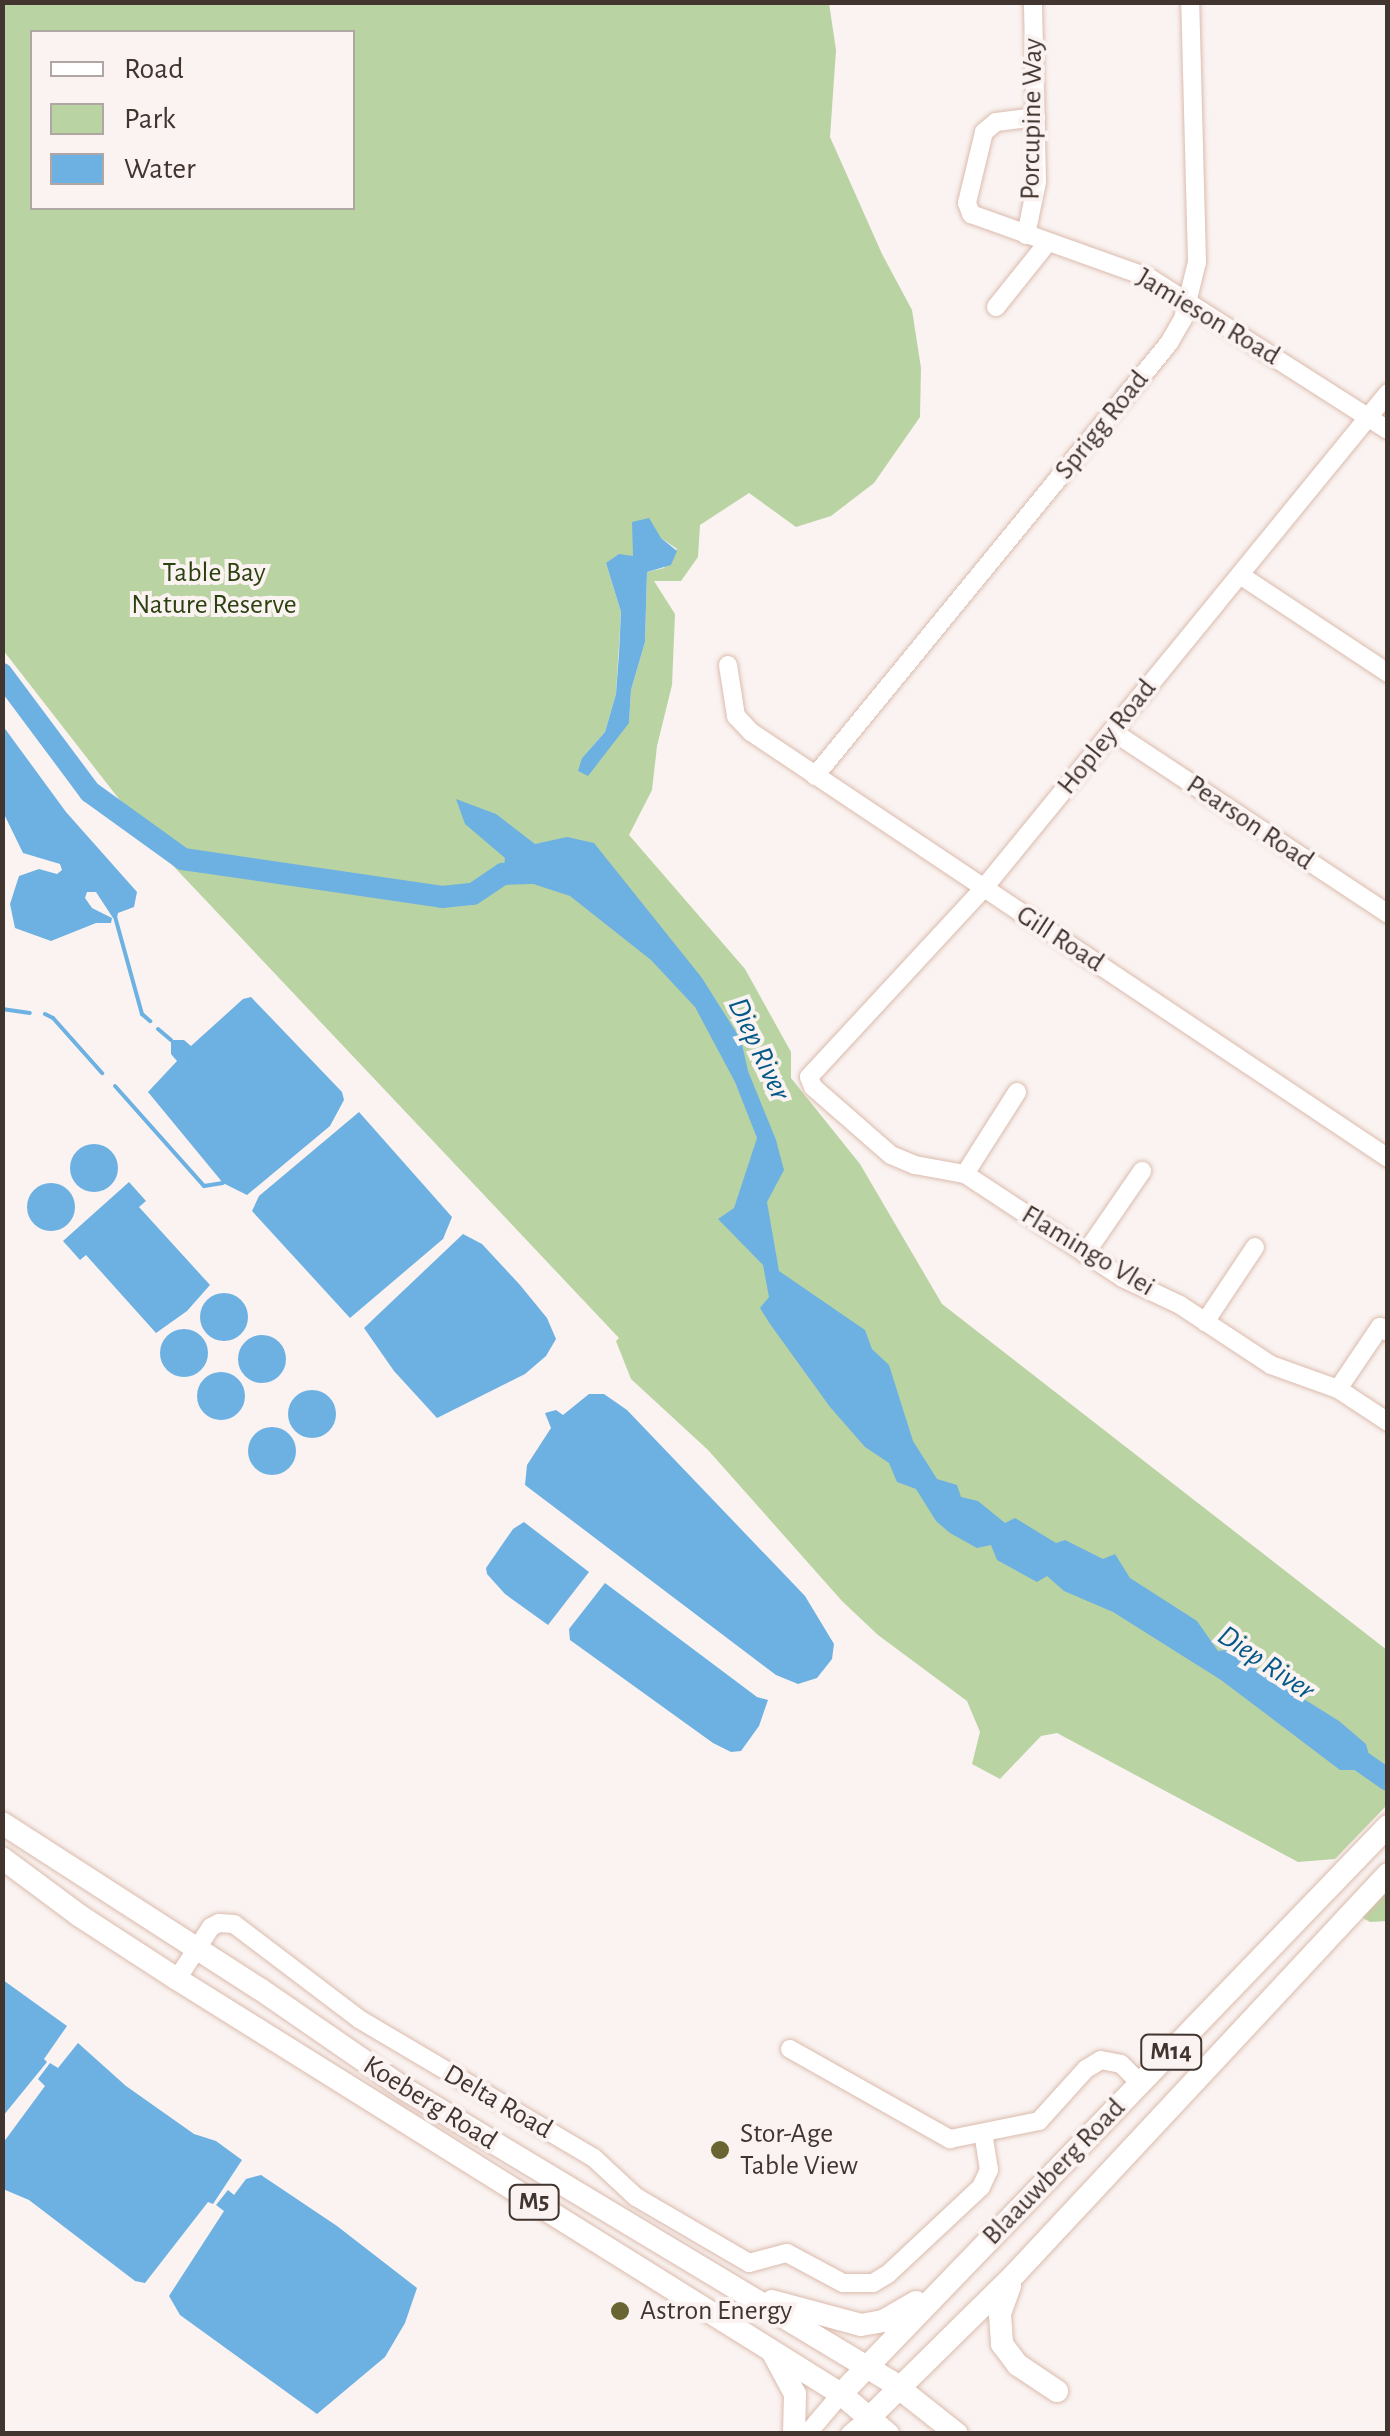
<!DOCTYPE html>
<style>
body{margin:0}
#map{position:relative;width:1390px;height:2436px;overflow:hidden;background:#faf3f1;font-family:"Alegreya Sans",sans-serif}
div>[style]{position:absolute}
.green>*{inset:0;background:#bad3a2}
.water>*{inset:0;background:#6db1e3}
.round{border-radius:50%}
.stream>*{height:4px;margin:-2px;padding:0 2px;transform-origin:2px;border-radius:2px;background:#6db1e3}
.river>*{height:22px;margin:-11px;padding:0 11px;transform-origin:11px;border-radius:11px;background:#6db1e3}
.roads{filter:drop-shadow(0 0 2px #dbbbad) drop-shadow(0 0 2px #dbbbad)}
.minor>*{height:18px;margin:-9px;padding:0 9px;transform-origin:9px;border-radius:9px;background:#fff}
.major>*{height:22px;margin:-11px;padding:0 11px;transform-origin:11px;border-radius:11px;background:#fff}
.dots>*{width:28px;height:28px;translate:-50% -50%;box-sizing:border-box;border:5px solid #faf3f1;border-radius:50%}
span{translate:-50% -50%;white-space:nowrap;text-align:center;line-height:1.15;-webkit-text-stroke:8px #faf3f1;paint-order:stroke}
.shield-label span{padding:2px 8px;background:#faf3f1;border:2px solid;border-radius:8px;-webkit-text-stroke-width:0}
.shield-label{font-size:25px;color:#423530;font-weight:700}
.street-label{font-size:28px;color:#423530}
.park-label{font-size:28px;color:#2c4110}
.poi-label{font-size:28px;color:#423530}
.left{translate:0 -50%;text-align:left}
.water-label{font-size:30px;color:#055989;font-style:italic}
.frame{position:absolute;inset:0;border:5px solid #423530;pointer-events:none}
.legend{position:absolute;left:30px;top:30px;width:325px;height:180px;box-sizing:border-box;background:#faf3f1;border:2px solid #b0a7a4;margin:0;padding:12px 18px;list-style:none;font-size:30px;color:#423530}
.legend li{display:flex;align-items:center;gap:20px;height:50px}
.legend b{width:50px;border:2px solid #b0a7a4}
</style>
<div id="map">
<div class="green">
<div style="clip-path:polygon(evenodd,3px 3px,829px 3px,836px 50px,830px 137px,882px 254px,912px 310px,921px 368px,920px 417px,874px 483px,831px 516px,796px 527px,749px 493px,700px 525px,698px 557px,681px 581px,654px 581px,675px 614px,672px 685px,657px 746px,652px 790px,629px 835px,745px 969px,791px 1052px,791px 1078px,860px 1164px,942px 1304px,1387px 1650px,1387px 1805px,1335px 1859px,1298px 1862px,1057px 1733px,1041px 1736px,1000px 1779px,972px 1764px,980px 1732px,967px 1701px,878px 1635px,842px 1601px,708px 1450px,631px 1379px,616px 1341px,619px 1338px,161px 853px,3px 650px,3px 3px,32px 32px,352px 32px,352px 208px,32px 208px,32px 32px,3px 3px,661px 538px,677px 549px,664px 568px,647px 572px,645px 642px,631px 690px,629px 722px,582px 758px,605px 732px,616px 694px,621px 612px,606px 563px,634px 557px,661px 538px)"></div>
<div style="clip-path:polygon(1387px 1874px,1387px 1921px,1370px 1922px,1352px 1912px)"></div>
</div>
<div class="water">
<div style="clip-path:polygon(649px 518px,661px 538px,677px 551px,671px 565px,647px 572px,645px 642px,631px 690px,629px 723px,588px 776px,578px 771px,582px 758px,605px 732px,616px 694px,619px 653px,621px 612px,606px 563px,619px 554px,633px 556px,632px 522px)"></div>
<div style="clip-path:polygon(3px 726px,66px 812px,137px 892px,134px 907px,118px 913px,117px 918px,113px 918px,96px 892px,87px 892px,85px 898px,92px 908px,112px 918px,111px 923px,96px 923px,51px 941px,15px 928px,10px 904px,19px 876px,39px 869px,57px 874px,62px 870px,60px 864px,23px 853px,3px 812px)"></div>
<div style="clip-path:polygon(456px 799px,496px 814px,535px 844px,567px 837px,594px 843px,702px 978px,741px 1040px,748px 1071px,776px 1140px,784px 1170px,767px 1202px,779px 1271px,865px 1330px,872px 1349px,889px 1365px,913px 1441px,937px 1479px,957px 1485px,961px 1497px,978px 1501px,1005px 1523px,1015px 1518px,1056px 1543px,1065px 1540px,1103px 1559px,1115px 1554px,1130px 1578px,1197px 1621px,1218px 1651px,1226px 1650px,1339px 1721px,1366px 1744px,1369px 1755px,1358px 1770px,1340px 1770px,1221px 1680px,1113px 1612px,1064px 1591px,1047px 1576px,1037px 1582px,997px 1560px,991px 1545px,977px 1548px,950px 1533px,936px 1521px,916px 1489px,897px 1482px,889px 1463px,865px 1447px,830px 1407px,770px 1324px,760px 1308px,769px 1297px,763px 1265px,718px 1219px,734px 1208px,757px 1138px,735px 1082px,695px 1007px,651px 960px,570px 896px,503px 874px,505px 858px,465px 824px)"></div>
<div style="clip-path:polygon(251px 997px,342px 1092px,344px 1100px,330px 1126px,247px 1195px,223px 1183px,148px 1092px,177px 1061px,171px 1054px,171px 1040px,184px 1040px,191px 1046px,243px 999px)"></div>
<div style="clip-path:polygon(359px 1112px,452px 1217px,443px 1239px,350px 1318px,252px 1211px,259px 1196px)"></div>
<div class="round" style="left:70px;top:1144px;width:48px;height:48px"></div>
<div style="clip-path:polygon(129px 1182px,146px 1201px,139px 1207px,210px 1285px,187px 1311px,156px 1333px,86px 1255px,80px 1260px,63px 1241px)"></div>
<div class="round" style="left:27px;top:1183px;width:48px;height:48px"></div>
<div style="clip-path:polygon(463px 1234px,482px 1244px,520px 1285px,547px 1318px,556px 1339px,546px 1356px,525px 1374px,437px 1418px,394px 1371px,364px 1328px)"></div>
<div class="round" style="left:200px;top:1293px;width:48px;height:48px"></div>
<div class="round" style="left:160px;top:1329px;width:48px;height:48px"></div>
<div class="round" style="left:238px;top:1335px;width:48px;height:48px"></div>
<div class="round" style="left:197px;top:1372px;width:48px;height:48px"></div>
<div class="round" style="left:288px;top:1390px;width:48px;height:48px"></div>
<div style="clip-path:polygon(589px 1394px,604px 1394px,627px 1410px,805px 1596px,834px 1644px,832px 1659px,817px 1678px,798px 1684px,776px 1675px,525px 1485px,527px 1465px,551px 1428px,545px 1413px,556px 1410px,563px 1415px)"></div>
<div class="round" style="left:248px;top:1427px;width:48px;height:48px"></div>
<div style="clip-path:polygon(524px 1522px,589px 1572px,548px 1625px,505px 1594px,487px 1574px,486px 1568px,513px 1529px)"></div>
<div style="clip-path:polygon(605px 1583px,757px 1697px,768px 1700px,759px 1726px,741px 1751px,731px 1752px,713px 1743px,570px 1640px,569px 1629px)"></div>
<div style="clip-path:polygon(3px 1980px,67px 2026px,44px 2059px,47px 2062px,3px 2116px)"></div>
<div style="clip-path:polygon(78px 2043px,126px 2086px,194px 2134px,216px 2141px,242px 2160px,213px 2204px,208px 2202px,145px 2283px,135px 2281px,29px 2200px,3px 2189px,3px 2143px,45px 2086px,38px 2079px,50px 2063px,58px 2068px)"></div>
<div style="clip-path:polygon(261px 2175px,337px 2226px,417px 2288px,405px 2323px,385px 2357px,317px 2414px,180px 2315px,169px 2296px,224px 2211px,216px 2205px,228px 2190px,234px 2195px,246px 2179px)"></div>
</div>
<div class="stream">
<div style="left:114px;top:913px;width:105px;rotate:74.5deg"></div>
<div style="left:142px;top:1014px;width:11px;rotate:41deg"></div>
<div style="left:2px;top:1009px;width:28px;rotate:8deg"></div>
<div style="left:45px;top:1014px;width:9px;rotate:27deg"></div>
<div style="left:53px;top:1018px;width:74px;rotate:48.3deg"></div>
<div style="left:158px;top:1029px;width:17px;rotate:40deg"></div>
<div style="left:115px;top:1086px;width:134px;rotate:48.3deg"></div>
<div style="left:204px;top:1186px;width:19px;rotate:-9deg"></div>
</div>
<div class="river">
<div style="left:2px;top:674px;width:147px;rotate:53.3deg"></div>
<div style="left:90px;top:792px;width:115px;rotate:35.8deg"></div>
<div style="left:183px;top:859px;width:262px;rotate:8.3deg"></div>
<div style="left:442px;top:897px;width:31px;rotate:-6deg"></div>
<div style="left:473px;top:894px;width:36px;rotate:-34deg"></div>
<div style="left:503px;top:874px;width:28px;rotate:-2deg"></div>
<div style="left:1341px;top:1747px;width:57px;rotate:35.1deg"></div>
</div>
<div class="roads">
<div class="minor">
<div style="left:1036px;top:117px;width:40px;rotate:172.9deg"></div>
<div style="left:996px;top:122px;width:16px;rotate:140deg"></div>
<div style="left:984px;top:132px;width:73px;rotate:103.5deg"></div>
<div style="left:967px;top:203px;width:12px;rotate:70deg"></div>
<div style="left:971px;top:214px;width:190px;rotate:19.7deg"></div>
<div style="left:1150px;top:278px;width:282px;rotate:32.6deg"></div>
<div style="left:1026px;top:235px;width:54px;rotate:-78.3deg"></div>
<div style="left:1037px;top:182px;width:180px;rotate:-91.3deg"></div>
<div style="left:996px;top:307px;width:83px;rotate:-51.3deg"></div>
<div style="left:1388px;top:393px;width:640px;rotate:129.23deg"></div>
<div style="left:983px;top:889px;width:256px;rotate:132.8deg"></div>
<div style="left:809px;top:1077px;width:11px;rotate:68deg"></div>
<div style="left:813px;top:1087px;width:103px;rotate:41.1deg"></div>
<div style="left:891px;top:1155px;width:26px;rotate:23deg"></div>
<div style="left:915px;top:1165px;width:51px;rotate:10.2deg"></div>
<div style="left:965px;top:1174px;width:189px;rotate:33.4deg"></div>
<div style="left:1123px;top:1278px;width:63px;rotate:25.3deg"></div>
<div style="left:1180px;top:1305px;width:109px;rotate:33.4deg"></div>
<div style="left:1271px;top:1365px;width:71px;rotate:19.7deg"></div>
<div style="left:1338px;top:1389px;width:60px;rotate:33.4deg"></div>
<div style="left:1240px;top:575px;width:178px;rotate:33.5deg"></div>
<div style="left:728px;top:665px;width:52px;rotate:81.1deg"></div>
<div style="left:736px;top:716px;width:22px;rotate:47deg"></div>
<div style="left:751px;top:732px;width:766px;rotate:33.77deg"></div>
<div style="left:1112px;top:731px;width:331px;rotate:33.5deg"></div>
<div style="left:815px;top:776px;width:559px;rotate:-50.73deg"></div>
<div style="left:1169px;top:343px;width:28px;rotate:-60deg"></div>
<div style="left:1183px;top:319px;width:59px;rotate:-76.2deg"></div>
<div style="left:1197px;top:262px;width:260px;rotate:-91.5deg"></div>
<div style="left:965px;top:1174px;width:97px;rotate:-57.6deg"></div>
<div style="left:1085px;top:1254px;width:101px;rotate:-55.5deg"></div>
<div style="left:1205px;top:1322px;width:90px;rotate:-56.3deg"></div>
<div style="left:1338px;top:1389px;width:75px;rotate:-55.9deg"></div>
<div style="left:1380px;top:1327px;width:9px;rotate:32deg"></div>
<div style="left:177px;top:1979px;width:62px;rotate:-56.8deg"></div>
<div style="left:211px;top:1927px;width:9px;rotate:-27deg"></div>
<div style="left:219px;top:1923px;width:15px;rotate:4deg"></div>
<div style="left:234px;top:1924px;width:157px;rotate:37.2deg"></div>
<div style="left:359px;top:2019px;width:273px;rotate:30.6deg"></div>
<div style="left:594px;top:2158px;width:57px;rotate:42.9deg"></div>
<div style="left:636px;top:2197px;width:131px;rotate:30.3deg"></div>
<div style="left:749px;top:2263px;width:39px;rotate:-15deg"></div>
<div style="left:787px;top:2253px;width:64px;rotate:28.2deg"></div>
<div style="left:843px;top:2283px;width:30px"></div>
<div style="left:873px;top:2283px;width:17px;rotate:-31deg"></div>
<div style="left:888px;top:2274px;width:127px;rotate:-43.1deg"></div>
<div style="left:981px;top:2187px;width:19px;rotate:-65deg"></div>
<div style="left:989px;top:2170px;width:36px;rotate:-99deg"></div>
<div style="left:790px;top:2049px;width:184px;rotate:29.4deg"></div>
<div style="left:950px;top:2139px;width:91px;rotate:-11.4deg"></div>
<div style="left:1039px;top:2121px;width:70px;rotate:-47.9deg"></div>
<div style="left:1086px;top:2069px;width:17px;rotate:-31deg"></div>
<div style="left:1101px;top:2060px;width:20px;rotate:11deg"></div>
<div style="left:1121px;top:2064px;width:27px;rotate:45deg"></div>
<div style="left:807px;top:2434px;width:52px;rotate:-49.6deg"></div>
<div style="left:850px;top:2434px;width:26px;rotate:-40deg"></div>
</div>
<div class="major">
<div style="left:2px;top:1823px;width:307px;rotate:32.8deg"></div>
<div style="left:260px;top:1989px;width:180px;rotate:34.6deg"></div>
<div style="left:408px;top:2091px;width:563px;rotate:31.03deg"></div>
<div style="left:890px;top:2381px;width:85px;rotate:38.3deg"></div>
<div style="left:2px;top:1858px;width:97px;rotate:36.6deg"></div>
<div style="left:80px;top:1916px;width:116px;rotate:33deg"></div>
<div style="left:177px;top:1979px;width:783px;rotate:32.01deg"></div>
<div style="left:841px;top:2394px;width:62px;rotate:40.4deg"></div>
<div style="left:1010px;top:2286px;width:30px;rotate:110deg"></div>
<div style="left:1000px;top:2314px;width:30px;rotate:86deg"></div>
<div style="left:1002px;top:2344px;width:26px;rotate:53deg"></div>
<div style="left:1018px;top:2365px;width:47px;rotate:33.7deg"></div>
<div style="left:772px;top:2301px;width:92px;rotate:15.1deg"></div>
<div style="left:861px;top:2325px;width:22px;rotate:-10deg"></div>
<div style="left:883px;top:2321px;width:38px;rotate:-30deg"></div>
<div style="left:773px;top:2353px;width:47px;rotate:61.8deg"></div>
<div style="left:795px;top:2394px;width:40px;rotate:91.4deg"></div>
<div style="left:841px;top:2394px;width:789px;rotate:-46.08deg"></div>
<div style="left:870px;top:2417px;width:204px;rotate:-44.6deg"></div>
<div style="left:1015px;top:2274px;width:547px;rotate:-47deg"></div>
</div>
</div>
<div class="dots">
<div style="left:720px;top:2150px;background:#696431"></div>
<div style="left:620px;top:2311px;background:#696431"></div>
</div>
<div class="shield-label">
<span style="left:1171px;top:2052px">M14</span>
<span style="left:534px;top:2202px">M5</span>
</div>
<div class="street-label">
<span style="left:1032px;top:119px;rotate:-89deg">Porcupine Way</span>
<span style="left:1208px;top:317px;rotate:31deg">Jamieson Road</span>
<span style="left:1102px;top:425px;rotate:-51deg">Sprigg Road</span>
<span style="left:1107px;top:737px;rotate:-51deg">Hopley Road</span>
<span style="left:1250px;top:823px;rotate:34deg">Pearson Road</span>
<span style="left:1060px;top:939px;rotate:33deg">Gill Road</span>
<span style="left:1088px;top:1251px;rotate:31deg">Flamingo Vlei</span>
<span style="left:498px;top:2102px;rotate:30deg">Delta Road</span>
<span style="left:430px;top:2103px;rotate:32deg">Koeberg Road</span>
<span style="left:1054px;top:2172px;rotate:-46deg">Blaauwberg Road</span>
</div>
<div class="park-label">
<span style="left:214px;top:589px">Table Bay<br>Nature Reserve</span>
</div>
<div class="poi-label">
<span class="left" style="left:740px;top:2150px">Stor-Age<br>Table View</span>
<span class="left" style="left:640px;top:2311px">Astron Energy</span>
</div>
<div class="water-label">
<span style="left:759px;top:1049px;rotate:65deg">Diep River</span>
<span style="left:1266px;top:1663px;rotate:34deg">Diep River</span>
</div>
<div class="frame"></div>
<ul class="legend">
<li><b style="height:12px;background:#fff"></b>Road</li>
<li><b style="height:28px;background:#bad3a2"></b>Park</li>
<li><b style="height:28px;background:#6db1e3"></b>Water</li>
</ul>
</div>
